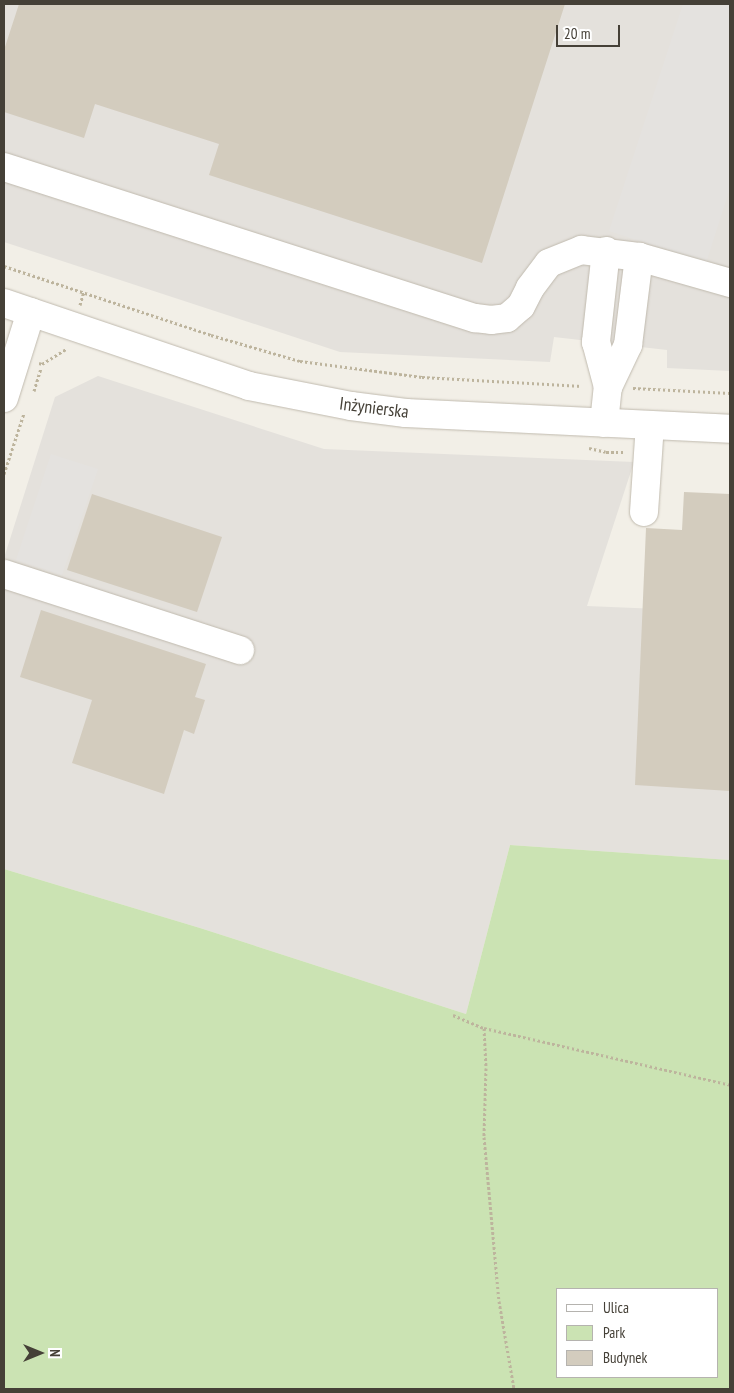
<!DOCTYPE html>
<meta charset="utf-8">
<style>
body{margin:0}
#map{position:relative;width:734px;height:1393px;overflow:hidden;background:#f2efe7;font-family:"PT Sans Narrow",sans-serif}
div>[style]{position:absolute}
.industrial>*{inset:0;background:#e4e1dc}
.green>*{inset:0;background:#cbe3b3}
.parking>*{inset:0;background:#e4e2df}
.building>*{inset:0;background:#d3ccbe}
.path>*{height:3px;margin-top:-1.5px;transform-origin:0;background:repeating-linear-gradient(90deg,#bdb49d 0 2.5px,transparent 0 5px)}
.roads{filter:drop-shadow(0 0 1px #c0baae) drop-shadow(0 0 1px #c0baae)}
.minor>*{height:28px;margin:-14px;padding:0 14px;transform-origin:14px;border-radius:14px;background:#fff}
span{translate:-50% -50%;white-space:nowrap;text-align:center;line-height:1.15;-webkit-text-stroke:4px #fff;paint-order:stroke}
.street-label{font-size:18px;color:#454037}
.frame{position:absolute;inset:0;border:5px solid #454037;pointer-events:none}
.legend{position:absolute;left:556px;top:1288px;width:162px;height:90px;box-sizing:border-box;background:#fff;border:1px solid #b5b3af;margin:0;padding:6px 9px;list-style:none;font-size:15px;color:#454037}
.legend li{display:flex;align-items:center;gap:10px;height:25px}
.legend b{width:25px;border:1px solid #b5b3af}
.north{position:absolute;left:15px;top:1328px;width:50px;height:50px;-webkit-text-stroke:4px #fff;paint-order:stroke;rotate:90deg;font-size:14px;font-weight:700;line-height:20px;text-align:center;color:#454037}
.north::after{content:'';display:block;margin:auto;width:18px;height:22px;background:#454037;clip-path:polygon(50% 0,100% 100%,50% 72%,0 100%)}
.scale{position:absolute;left:556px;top:25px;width:64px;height:22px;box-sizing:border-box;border:2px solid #454037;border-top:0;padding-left:6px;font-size:15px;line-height:18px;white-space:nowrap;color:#454037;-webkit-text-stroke:4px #fff;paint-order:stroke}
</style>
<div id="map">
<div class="industrial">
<div style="clip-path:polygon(4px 4px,730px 4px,730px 371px,667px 368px,667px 350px,554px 337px,550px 362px,340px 352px,4px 242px)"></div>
<div style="clip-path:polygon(98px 376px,324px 449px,634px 462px,587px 606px,730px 612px,730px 860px,510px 845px,466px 1014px,200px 928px,4px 869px,4px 558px,55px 397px)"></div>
</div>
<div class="green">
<div style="clip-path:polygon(evenodd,510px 845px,730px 860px,730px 1389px,4px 1389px,4px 869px,200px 928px,466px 1014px,510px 845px,558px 1289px,718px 1289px,718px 1377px,558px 1377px,558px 1289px)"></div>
</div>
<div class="parking">
<div style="clip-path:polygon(683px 4px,730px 4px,730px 188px,706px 263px,609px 231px)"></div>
<div style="clip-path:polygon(51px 454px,98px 469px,62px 575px,16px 560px)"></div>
</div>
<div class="building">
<div style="clip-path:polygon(19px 4px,565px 4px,482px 263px,209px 175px,219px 144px,95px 104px,84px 138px,4px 112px,4px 50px)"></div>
<div style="clip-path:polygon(684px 492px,730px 494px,730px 791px,635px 785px,646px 528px,682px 530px)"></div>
<div style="clip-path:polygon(92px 494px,222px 537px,197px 612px,67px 570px)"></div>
<div style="clip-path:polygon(41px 610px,206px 664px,195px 697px,205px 700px,194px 734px,184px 730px,164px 794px,72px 763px,92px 700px,20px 677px)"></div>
</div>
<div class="path">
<div style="left:4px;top:266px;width:218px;rotate:18.4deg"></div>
<div style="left:211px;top:335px;width:93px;rotate:16.3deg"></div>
<div style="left:300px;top:361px;width:123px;rotate:7.5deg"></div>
<div style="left:422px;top:377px;width:160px;rotate:3.2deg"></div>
<div style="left:80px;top:305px;width:15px;rotate:-74deg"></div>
<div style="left:39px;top:363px;width:3px;rotate:18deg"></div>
<div style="left:42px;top:364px;width:28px;rotate:-32deg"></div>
<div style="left:633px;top:388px;width:97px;rotate:3deg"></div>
<div style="left:34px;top:391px;width:24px;rotate:-73deg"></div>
<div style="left:589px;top:448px;width:17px;rotate:13deg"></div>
<div style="left:606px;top:452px;width:18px"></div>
<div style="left:4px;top:474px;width:64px;rotate:-71.8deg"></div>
<div style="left:453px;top:1015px;width:34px;rotate:23deg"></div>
<div style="left:484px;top:1028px;width:40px;rotate:87.1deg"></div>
<div style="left:486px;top:1068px;width:69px;rotate:91.7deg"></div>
<div style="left:484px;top:1137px;width:165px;rotate:84.8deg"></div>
<div style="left:499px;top:1301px;width:89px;rotate:80.3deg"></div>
<div style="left:484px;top:1028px;width:253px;rotate:13deg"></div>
</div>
<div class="roads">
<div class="minor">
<div style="left:4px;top:167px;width:495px;rotate:17.8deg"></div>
<div style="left:475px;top:318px;width:16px;rotate:7deg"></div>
<div style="left:491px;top:320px;width:16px;rotate:-7deg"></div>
<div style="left:507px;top:318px;width:18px;rotate:-41deg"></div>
<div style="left:521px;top:306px;width:20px;rotate:-63deg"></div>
<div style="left:530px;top:288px;width:31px;rotate:-53deg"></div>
<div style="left:549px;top:263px;width:35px;rotate:-22deg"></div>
<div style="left:581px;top:250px;width:58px;rotate:6.9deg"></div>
<div style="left:639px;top:257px;width:95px;rotate:15.9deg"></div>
<div style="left:606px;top:251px;width:92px;rotate:96.3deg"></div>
<div style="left:596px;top:342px;width:47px;rotate:75.1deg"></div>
<div style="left:4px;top:303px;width:259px;rotate:18.7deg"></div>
<div style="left:249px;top:386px;width:104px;rotate:11.1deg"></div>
<div style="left:351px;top:406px;width:55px;rotate:7.3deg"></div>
<div style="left:406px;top:413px;width:324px;rotate:2.8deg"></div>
<div style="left:4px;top:398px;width:90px;rotate:-72.6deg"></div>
<div style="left:604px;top:423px;width:36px;rotate:-84deg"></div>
<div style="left:608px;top:387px;width:47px;rotate:-64.5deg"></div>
<div style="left:628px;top:345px;width:89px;rotate:-82.9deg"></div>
<div style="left:644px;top:512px;width:87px;rotate:-86.1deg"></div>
<div style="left:4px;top:574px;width:248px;rotate:17.9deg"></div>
</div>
</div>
<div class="street-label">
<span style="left:374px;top:408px;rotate:7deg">Inżynierska</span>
</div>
<div class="frame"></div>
<ul class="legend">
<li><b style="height:6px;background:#fff"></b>Ulica</li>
<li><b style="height:14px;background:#cbe3b3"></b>Park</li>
<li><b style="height:14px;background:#d3ccbe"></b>Budynek</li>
</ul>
<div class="north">N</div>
<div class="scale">20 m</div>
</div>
